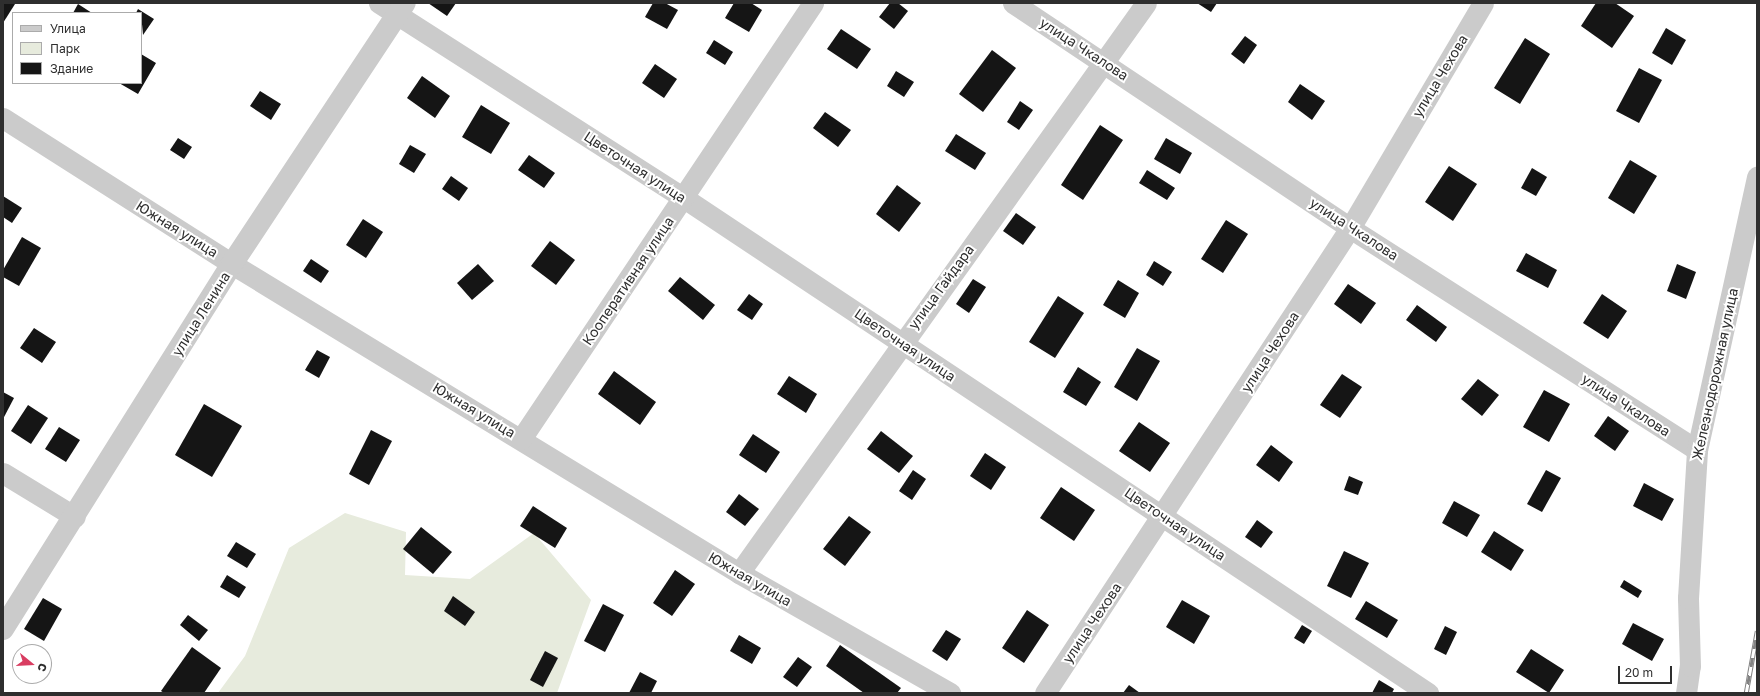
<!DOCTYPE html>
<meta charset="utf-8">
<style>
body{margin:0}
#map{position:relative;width:1760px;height:696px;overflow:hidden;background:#fff;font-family:"Golos Text",sans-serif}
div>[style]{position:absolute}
.green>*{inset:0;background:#e7ebdd}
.building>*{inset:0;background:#151515}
.minor>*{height:21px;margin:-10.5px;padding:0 10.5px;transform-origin:10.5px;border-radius:10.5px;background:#cbcbcb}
.tertiary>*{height:22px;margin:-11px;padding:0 11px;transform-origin:11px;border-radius:11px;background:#cbcbcb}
.rail>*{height:4.5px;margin-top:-2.25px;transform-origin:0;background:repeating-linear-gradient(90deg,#fff 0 9px,#838383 0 18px);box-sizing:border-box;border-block:1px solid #838383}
span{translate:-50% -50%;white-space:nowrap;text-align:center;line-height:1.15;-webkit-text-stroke:4px #fff;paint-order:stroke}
.street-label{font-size:14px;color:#2e2e2e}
.frame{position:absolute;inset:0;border:4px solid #2e2e2e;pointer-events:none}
.legend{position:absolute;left:12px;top:12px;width:130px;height:72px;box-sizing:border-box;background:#fff;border:1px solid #ababab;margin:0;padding:5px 7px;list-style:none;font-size:12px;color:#2e2e2e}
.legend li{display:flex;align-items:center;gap:8px;height:20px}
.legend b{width:20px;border:1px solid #ababab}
.north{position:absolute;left:12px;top:644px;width:40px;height:40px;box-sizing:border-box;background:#fff;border:1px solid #ababab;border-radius:50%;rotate:108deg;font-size:11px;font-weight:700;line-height:16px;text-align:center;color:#2e2e2e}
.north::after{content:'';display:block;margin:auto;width:14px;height:18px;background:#d93d61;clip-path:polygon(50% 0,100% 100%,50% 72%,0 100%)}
.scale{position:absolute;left:1618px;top:666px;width:54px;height:18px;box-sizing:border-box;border:2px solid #2e2e2e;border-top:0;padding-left:5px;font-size:12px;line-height:14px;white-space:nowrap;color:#2e2e2e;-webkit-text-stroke:3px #fff;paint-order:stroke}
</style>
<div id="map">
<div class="green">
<div style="clip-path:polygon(345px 513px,406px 532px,405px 575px,470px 579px,534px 533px,591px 600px,557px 693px,218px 693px,245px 656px,289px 548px)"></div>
</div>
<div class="building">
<div style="clip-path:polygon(3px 3px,15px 4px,3px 23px)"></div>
<div style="clip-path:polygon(428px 3px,456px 3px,447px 16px)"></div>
<div style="clip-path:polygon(653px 3px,665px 3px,678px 10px,667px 29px,645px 17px)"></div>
<div style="clip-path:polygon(734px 3px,751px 3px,762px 10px,749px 32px,725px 18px)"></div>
<div style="clip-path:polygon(890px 3px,898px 3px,908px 11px,894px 29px,879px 17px)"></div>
<div style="clip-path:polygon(1197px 3px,1217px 3px,1211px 12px)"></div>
<div style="clip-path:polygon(1596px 3px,1615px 3px,1634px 16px,1612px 48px,1581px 26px)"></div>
<div style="clip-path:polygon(78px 4px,92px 13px,73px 13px)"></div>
<div style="clip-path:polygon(138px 9px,154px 19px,143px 35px,141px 13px,136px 13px)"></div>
<div style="clip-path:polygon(1666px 28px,1686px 40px,1672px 65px,1652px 53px)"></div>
<div style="clip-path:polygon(841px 29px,871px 49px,857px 69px,827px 49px)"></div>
<div style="clip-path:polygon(1245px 36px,1257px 45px,1244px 64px,1231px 54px)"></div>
<div style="clip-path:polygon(1525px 38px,1550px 54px,1520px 104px,1494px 88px)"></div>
<div style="clip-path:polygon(714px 40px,733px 52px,725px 65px,706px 53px)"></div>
<div style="clip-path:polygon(992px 50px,1016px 68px,983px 112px,959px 94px)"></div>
<div style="clip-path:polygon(141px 54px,156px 63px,138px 94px,119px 83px,141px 83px)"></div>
<div style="clip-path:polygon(655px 64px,677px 79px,664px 98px,642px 83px)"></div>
<div style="clip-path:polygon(1639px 68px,1662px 80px,1639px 123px,1616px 111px)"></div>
<div style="clip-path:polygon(896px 71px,914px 82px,904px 97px,887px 86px)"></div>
<div style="clip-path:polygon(422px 76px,450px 96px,435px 118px,407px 98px)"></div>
<div style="clip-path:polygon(1300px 84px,1325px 101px,1312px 120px,1288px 102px)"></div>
<div style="clip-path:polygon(260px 91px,281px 104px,271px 120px,250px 106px)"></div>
<div style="clip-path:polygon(1020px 101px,1033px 110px,1019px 130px,1007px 122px)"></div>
<div style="clip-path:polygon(481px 105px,510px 123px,491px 154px,462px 137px)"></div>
<div style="clip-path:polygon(825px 112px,851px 130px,838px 147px,813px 128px)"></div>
<div style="clip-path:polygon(1100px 125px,1123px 140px,1083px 200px,1061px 185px)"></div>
<div style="clip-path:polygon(956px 134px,986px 153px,975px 170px,945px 151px)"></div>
<div style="clip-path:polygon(178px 138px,192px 147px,184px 159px,170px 150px)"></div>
<div style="clip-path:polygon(1166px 138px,1192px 153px,1180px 174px,1154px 159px)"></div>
<div style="clip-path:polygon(410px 145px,426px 154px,414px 173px,399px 164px)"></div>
<div style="clip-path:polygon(529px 155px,555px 173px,544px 188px,518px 170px)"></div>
<div style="clip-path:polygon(1630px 160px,1657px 176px,1634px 214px,1608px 198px)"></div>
<div style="clip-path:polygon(1449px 166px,1477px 184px,1453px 221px,1425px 202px)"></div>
<div style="clip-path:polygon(1532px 168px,1547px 177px,1536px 196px,1521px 188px)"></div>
<div style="clip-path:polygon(1147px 170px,1175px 188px,1167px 200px,1139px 183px)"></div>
<div style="clip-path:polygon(451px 176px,468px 188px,459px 201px,442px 189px)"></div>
<div style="clip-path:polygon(897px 185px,921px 203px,899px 232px,876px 214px)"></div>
<div style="clip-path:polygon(3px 196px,22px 208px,12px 223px,3px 217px)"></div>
<div style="clip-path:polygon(1016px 213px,1036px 227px,1023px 245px,1003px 231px)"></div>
<div style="clip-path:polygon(363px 219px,383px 232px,366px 258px,346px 245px)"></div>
<div style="clip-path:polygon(1226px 220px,1248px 234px,1223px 273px,1201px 259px)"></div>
<div style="clip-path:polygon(22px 237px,41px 248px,19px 286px,3px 277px,3px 270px)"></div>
<div style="clip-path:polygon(550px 241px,575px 260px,556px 285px,531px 266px)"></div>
<div style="clip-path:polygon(1526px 253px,1557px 270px,1548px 288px,1516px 271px)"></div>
<div style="clip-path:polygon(311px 259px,329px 271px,321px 283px,303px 271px)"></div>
<div style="clip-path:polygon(1154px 261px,1172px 272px,1163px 286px,1146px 275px)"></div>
<div style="clip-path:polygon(478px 264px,494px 281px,472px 300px,457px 283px)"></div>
<div style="clip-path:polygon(1677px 264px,1696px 272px,1686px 299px,1667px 291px)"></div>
<div style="clip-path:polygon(680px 277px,715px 305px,703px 320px,668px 291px)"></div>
<div style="clip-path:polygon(973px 279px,986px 287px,969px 313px,956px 304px)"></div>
<div style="clip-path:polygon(1118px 280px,1139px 293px,1125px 318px,1103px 305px)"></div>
<div style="clip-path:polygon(1348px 284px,1376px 303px,1361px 324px,1334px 304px)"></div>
<div style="clip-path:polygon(749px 294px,763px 304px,752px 320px,737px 310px)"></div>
<div style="clip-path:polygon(1602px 294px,1627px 311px,1608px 339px,1583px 323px)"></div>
<div style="clip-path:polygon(1058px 296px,1084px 313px,1055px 358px,1029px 342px)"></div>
<div style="clip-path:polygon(1417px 305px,1447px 327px,1436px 342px,1406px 320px)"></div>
<div style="clip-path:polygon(34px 328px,56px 342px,42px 363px,20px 348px)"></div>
<div style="clip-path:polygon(1137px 348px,1160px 361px,1137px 401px,1114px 387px)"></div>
<div style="clip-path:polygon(317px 350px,330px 357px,319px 378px,305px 370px)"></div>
<div style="clip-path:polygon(1078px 367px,1101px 382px,1086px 406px,1063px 392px)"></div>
<div style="clip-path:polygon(614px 371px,656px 402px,640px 425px,598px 394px)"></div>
<div style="clip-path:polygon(1342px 374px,1362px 387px,1340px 418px,1320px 405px)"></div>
<div style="clip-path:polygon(789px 376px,817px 394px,806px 413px,777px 394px)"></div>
<div style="clip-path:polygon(1478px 379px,1499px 395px,1482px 416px,1461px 399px)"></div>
<div style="clip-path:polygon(1544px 390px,1570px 404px,1549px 442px,1523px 427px)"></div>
<div style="clip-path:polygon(3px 392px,14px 398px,3px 419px)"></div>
<div style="clip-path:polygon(204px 404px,242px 426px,212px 477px,175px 455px)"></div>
<div style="clip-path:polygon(28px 405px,48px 418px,31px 444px,11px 431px)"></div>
<div style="clip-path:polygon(1608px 416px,1629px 431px,1615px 451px,1594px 436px)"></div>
<div style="clip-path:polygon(1139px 422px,1170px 443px,1150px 472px,1119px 451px)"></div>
<div style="clip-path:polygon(59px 427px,80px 440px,66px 462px,45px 449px)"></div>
<div style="clip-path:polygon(371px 430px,392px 441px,369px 485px,349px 474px)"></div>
<div style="clip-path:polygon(881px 431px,913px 456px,899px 473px,867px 449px)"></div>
<div style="clip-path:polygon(753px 434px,780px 452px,766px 473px,739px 455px)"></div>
<div style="clip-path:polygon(1271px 445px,1293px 462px,1279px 482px,1256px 465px)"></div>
<div style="clip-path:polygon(985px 453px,1006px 467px,991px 490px,970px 476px)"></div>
<div style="clip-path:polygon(913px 470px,926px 479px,912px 500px,899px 491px)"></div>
<div style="clip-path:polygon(1546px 470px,1561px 478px,1542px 512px,1527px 504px)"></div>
<div style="clip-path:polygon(1349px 476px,1363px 482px,1358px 495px,1344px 490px)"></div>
<div style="clip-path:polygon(1644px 483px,1674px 499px,1662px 521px,1633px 506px)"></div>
<div style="clip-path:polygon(1061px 487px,1095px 510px,1074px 541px,1040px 518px)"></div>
<div style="clip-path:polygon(739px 494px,759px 509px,745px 526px,726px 512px)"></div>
<div style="clip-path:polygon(1454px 501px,1480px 515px,1467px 537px,1442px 523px)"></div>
<div style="clip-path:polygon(533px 506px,567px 528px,555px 548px,520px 526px)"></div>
<div style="clip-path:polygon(849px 516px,871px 532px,845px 566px,823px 549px)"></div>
<div style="clip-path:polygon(1257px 520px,1273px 532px,1261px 548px,1245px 537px)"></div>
<div style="clip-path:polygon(421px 527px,452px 552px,433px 574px,403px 549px)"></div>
<div style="clip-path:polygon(1494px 531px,1524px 550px,1511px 571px,1481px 552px)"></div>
<div style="clip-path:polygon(236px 542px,256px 554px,247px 568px,227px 556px)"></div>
<div style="clip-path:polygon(1344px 551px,1369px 563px,1351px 598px,1327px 586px)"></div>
<div style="clip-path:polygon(675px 570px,695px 584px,672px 616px,653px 603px)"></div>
<div style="clip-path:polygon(227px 575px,246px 587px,239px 598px,220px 587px)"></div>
<div style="clip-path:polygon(1624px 580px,1642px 591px,1638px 598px,1620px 587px)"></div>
<div style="clip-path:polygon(453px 596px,475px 612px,465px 626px,444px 611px)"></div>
<div style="clip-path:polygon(43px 598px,62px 609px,44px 641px,24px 629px)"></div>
<div style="clip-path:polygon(1182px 600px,1210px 616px,1194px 644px,1166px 627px)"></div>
<div style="clip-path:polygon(1366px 601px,1398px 620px,1387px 638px,1355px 619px)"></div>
<div style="clip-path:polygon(603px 604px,624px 615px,605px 652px,584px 641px)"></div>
<div style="clip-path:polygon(1027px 610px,1049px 625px,1024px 663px,1002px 648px)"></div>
<div style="clip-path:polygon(188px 615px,208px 630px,199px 641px,180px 625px)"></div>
<div style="clip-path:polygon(1633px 623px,1664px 639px,1652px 661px,1622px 644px)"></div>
<div style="clip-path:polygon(1302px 625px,1312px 631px,1304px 644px,1294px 638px)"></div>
<div style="clip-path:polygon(1445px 626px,1457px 632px,1446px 655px,1434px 649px)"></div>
<div style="clip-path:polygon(946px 630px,961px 639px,947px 661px,932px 651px)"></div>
<div style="clip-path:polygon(739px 635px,761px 648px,752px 664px,730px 651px)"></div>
<div style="clip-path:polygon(840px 645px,901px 688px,897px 693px,864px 693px,826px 666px)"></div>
<div style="clip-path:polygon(192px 647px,221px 668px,204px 693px,164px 693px,161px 691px)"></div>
<div style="clip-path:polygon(1531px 649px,1564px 670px,1549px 693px,1516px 672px)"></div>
<div style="clip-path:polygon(545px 651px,558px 658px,543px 687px,530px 680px)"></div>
<div style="clip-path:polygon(798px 657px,812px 667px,797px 687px,783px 677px)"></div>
<div style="clip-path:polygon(640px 672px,657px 681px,651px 693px,629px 693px)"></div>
<div style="clip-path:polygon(1379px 680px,1394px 689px,1392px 693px,1372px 693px)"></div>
<div style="clip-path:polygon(1129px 685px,1140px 693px,1123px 693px)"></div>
</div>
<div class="minor">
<div style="left:379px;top:3px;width:362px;rotate:32.6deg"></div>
<div style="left:684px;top:198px;width:894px;rotate:33.64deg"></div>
<div style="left:1013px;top:3px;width:405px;rotate:33.7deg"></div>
<div style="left:1350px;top:228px;width:412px;rotate:32.6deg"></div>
<div style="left:3px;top:118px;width:272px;rotate:32.5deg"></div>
<div style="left:232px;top:264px;width:594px;rotate:31.36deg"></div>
<div style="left:739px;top:573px;width:243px;rotate:29.6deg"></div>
<div style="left:521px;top:439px;width:525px;rotate:-56.19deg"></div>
<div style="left:3px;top:473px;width:84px;rotate:31.4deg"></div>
<div style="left:739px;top:573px;width:700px;rotate:-54.47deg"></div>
<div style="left:1045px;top:693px;width:556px;rotate:-56.74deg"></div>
<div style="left:1350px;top:228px;width:261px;rotate:-59.4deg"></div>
<div style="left:1686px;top:693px;width:27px;rotate:-82deg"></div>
<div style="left:1690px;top:666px;width:68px;rotate:-91.7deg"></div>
<div style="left:1688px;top:598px;width:148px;rotate:-86.5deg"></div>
<div style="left:1697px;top:450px;width:280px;rotate:-77.6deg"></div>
</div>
<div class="tertiary">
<div style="left:3px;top:629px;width:431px;rotate:-57.9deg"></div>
<div style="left:232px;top:264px;width:313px;rotate:-56.5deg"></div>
</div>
<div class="rail">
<div style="left:1746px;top:693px;width:63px;rotate:-79.9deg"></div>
</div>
<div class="street-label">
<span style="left:1084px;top:49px;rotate:33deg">улица Чкалова</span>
<span style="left:1440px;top:76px;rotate:-59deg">улица Чехова</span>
<span style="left:635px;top:167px;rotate:33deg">Цветочная улица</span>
<span style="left:177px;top:229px;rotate:32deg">Южная улица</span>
<span style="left:1354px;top:229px;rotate:33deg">улица Чкалова</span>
<span style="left:628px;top:281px;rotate:-56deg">Кооперативная улица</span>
<span style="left:941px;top:287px;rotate:-54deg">улица Гайдара</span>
<span style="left:201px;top:314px;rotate:-58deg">улица Ленина</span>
<span style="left:905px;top:345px;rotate:34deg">Цветочная улица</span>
<span style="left:1270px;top:352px;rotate:-57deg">улица Чехова</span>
<span style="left:1715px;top:374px;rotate:-78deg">Железнодорожная улица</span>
<span style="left:1626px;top:405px;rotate:33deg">улица Чкалова</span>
<span style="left:474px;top:410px;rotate:31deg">Южная улица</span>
<span style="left:1175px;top:524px;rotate:34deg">Цветочная улица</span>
<span style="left:750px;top:579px;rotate:30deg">Южная улица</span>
<span style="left:1092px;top:623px;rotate:-56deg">улица Чехова</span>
</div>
<div class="frame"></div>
<ul class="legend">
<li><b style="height:5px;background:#cbcbcb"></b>Улица</li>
<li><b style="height:11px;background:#e7ebdd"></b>Парк</li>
<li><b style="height:11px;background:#151515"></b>Здание</li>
</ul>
<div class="north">С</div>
<div class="scale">20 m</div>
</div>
